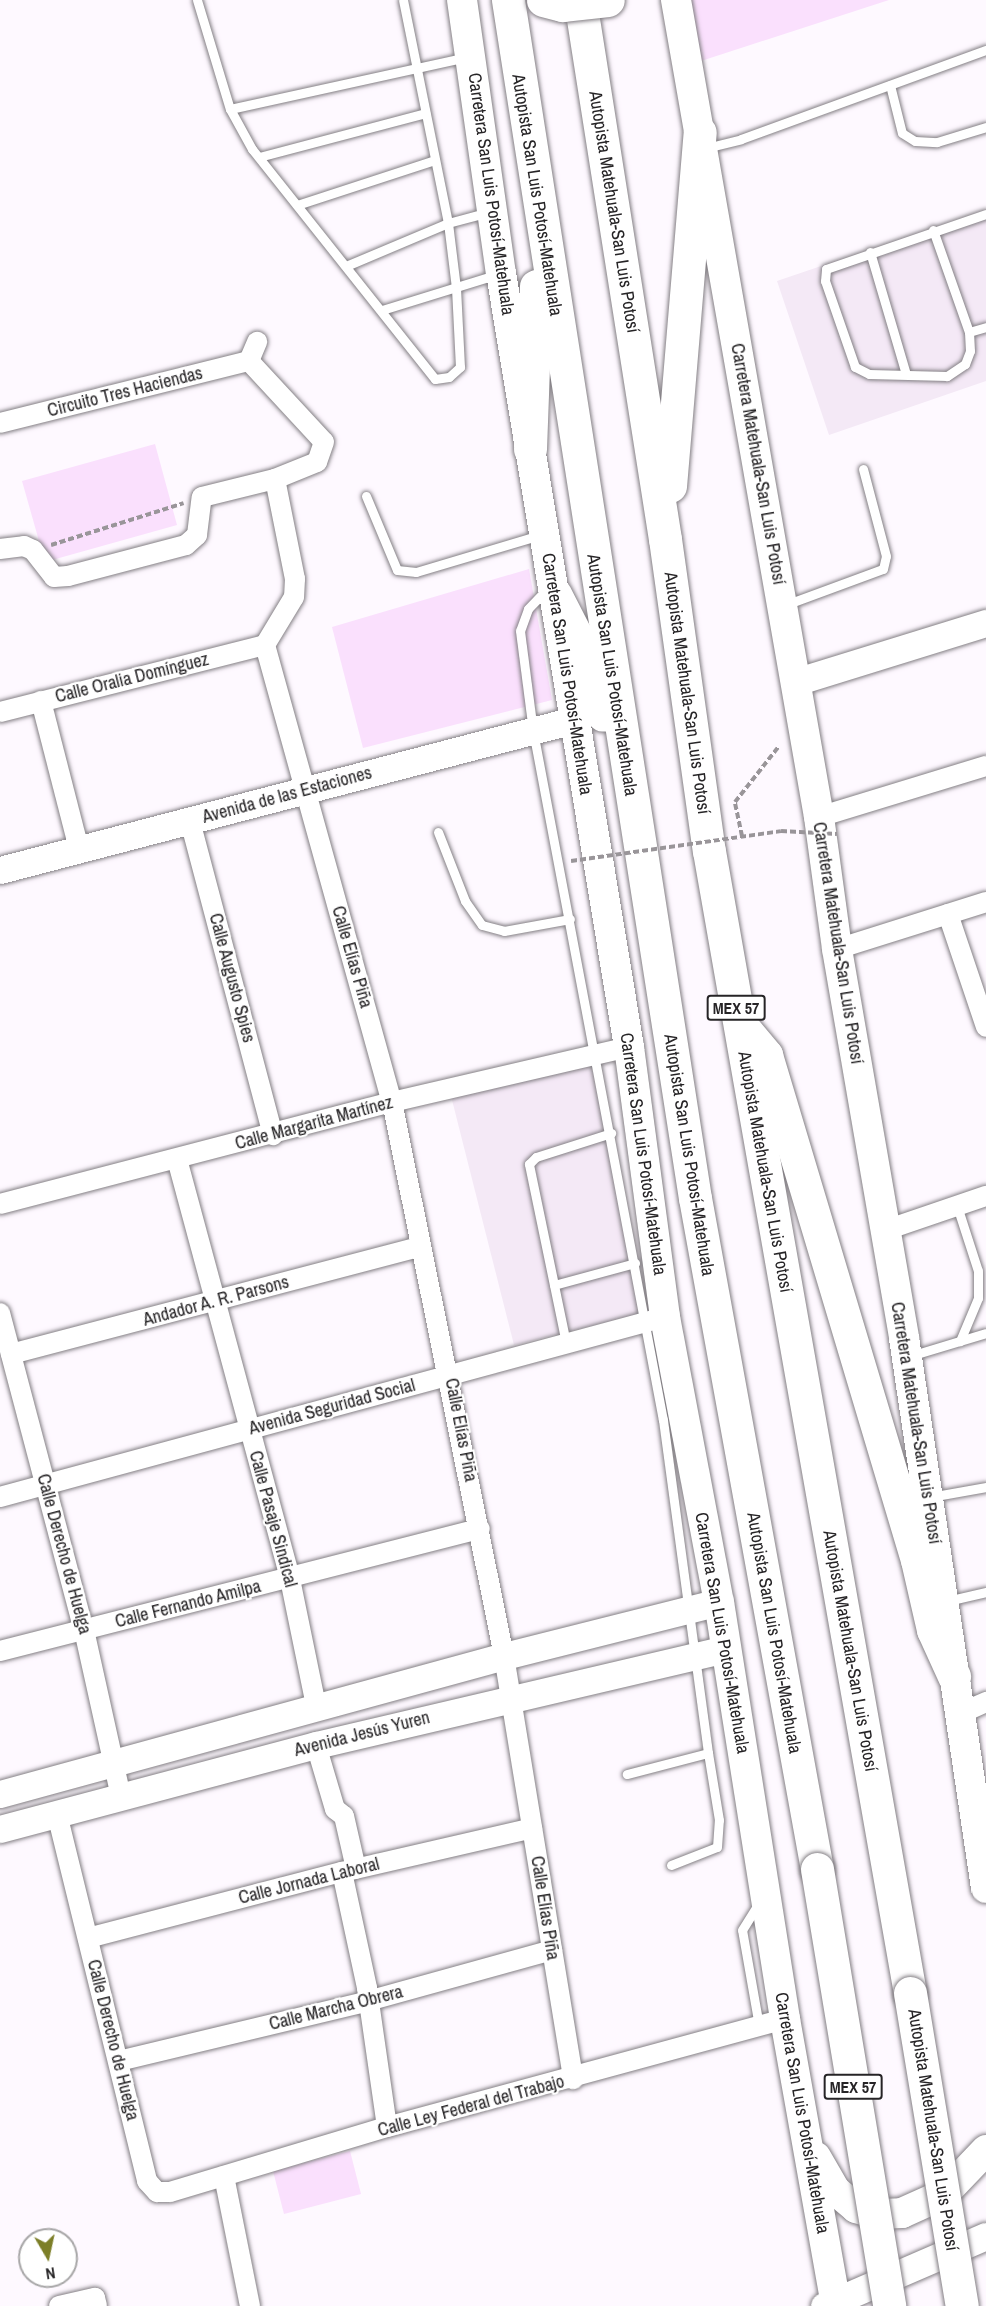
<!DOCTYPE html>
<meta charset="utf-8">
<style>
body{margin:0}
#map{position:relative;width:986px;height:2306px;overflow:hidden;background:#fef9ff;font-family:"Archivo Narrow",sans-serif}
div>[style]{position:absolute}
.built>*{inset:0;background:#f4e9f6}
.green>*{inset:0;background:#fae0fd}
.path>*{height:4px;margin-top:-2px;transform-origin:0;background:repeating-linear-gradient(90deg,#999599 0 6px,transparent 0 9px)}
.roads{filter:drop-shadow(0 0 2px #837f84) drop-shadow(0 0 2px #837f84)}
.lane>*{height:9px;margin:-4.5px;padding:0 4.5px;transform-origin:4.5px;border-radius:4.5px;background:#fff}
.street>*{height:20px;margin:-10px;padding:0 10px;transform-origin:10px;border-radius:10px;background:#fff}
.secondary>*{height:27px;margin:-13.5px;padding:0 13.5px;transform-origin:13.5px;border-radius:13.5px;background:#fff}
.primary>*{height:30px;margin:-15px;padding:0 15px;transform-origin:15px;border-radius:15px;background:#fff}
.highway>*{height:33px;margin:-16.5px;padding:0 16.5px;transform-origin:16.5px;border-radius:16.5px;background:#fff}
.path-bridge>*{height:4px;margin-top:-2px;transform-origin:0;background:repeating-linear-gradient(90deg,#999599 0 6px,transparent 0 9px)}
.bridges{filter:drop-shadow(0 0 2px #837f84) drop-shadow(0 0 2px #837f84)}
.highway-bridge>*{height:33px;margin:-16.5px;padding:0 16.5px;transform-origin:16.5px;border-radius:16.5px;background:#fff}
span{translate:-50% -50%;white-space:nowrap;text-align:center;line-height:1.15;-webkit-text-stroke:4.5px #fff;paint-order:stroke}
.shield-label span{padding:2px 4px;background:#fff;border:2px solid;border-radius:4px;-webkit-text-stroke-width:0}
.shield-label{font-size:16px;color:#262426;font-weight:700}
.street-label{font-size:18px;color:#262426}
.north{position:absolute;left:18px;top:2228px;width:60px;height:60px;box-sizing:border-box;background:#fff;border:2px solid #a8a7a8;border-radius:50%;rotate:171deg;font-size:16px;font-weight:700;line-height:24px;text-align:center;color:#262426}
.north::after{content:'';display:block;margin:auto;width:21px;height:27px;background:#7c7e27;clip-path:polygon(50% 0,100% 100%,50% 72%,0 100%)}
</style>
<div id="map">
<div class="built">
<div style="clip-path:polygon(986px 210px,986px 381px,829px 435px,777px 281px)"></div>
<div style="clip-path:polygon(591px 1065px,644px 1313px,514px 1345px,451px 1096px)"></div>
</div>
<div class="green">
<div style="clip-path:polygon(687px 0,889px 0,698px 62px)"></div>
<div style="clip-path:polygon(155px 444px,177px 525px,45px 562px,22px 481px)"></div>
<div style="clip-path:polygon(529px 569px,552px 700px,363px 748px,332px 627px)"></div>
<div style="clip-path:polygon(350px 2151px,361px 2194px,284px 2214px,273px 2171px)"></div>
</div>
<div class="path">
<div style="left:51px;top:545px;width:139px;rotate:-17.5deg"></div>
<div style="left:742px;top:836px;width:35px;rotate:-102deg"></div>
<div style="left:735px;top:802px;width:71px;rotate:-51.8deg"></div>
</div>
<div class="roads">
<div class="lane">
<div style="left:197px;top:0;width:114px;rotate:73.2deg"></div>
<div style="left:230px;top:109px;width:46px;rotate:61.2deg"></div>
<div style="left:252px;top:149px;width:294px;rotate:51.5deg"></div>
<div style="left:435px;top:379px;width:14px;rotate:-8deg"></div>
<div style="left:449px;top:377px;width:15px;rotate:-42deg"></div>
<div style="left:460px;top:367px;width:79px;rotate:-92.9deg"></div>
<div style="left:456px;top:288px;width:65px;rotate:-97deg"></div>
<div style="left:448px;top:223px;width:227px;rotate:-101.4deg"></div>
<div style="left:890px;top:85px;width:49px;rotate:76deg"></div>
<div style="left:902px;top:133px;width:15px;rotate:32deg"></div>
<div style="left:915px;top:141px;width:22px;rotate:3deg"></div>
<div style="left:937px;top:142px;width:51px;rotate:-17deg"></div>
<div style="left:230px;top:109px;width:242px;rotate:-12.4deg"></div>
<div style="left:706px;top:148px;width:36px;rotate:-14deg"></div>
<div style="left:741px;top:139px;width:261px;rotate:-20deg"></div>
<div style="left:259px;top:157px;width:172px;rotate:-14.8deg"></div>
<div style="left:297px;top:205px;width:145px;rotate:-18.1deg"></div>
<div style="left:933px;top:230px;width:108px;rotate:70.6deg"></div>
<div style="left:969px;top:332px;width:18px;rotate:-16deg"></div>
<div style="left:870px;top:252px;width:127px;rotate:73.6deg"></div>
<div style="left:346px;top:266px;width:111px;rotate:-22.9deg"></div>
<div style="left:448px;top:223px;width:42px;rotate:-15deg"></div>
<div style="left:382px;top:310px;width:121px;rotate:-17.2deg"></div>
<div style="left:969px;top:332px;width:19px;rotate:87deg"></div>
<div style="left:970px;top:351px;width:14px;rotate:111deg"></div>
<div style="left:965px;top:364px;width:22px;rotate:146deg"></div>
<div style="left:947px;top:376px;width:78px;rotate:-178.5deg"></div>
<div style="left:869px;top:374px;width:16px;rotate:-153deg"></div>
<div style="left:855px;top:367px;width:91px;rotate:-109.2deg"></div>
<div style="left:825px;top:281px;width:12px;rotate:-85deg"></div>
<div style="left:826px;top:269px;width:169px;rotate:-19deg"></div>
<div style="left:366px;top:496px;width:80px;rotate:67.3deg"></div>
<div style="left:397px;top:570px;width:19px;rotate:6deg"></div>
<div style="left:416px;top:572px;width:129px;rotate:-16.6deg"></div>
<div style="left:548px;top:588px;width:29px;rotate:134deg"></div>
<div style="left:528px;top:609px;width:23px;rotate:110deg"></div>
<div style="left:520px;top:631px;width:101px;rotate:82.6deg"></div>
<div style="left:533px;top:731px;width:701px;rotate:79.32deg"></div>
<div style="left:663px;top:1420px;width:336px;rotate:82.3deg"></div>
<div style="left:708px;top:1753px;width:84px;rotate:165.5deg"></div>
<div style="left:785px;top:605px;width:104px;rotate:-20.2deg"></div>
<div style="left:883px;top:569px;width:13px;rotate:-77deg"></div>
<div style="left:886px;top:556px;width:90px;rotate:-104.8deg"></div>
<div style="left:438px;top:832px;width:74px;rotate:68.6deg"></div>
<div style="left:465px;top:901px;width:29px;rotate:55deg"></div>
<div style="left:482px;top:925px;width:23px;rotate:15deg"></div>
<div style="left:504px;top:931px;width:67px;rotate:-10.3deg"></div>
<div style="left:957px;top:1206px;width:68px;rotate:72.1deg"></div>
<div style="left:978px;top:1271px;width:27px;rotate:90deg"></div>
<div style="left:978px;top:1298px;width:47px;rotate:112.7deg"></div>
<div style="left:554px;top:1285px;width:84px;rotate:-15.2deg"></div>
<div style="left:566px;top:1343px;width:183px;rotate:-101.7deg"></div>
<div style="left:529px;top:1164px;width:10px;rotate:-45deg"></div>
<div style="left:536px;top:1157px;width:79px;rotate:-17.7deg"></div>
<div style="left:910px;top:1356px;width:79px;rotate:-16.8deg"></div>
<div style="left:930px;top:1497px;width:57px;rotate:-10.1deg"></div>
<div style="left:947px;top:1601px;width:40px;rotate:-13deg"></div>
<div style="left:671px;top:1865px;width:49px;rotate:-21.4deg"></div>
<div style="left:717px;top:1847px;width:27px;rotate:-86deg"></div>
<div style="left:719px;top:1820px;width:68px;rotate:-99.3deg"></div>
<div style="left:759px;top:2026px;width:97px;rotate:-100deg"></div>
<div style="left:742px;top:1930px;width:34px;rotate:-58deg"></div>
</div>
<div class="street">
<div style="left:249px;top:361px;width:110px;rotate:47.2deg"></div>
<div style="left:324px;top:442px;width:21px;rotate:109deg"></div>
<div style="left:317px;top:462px;width:45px;rotate:158deg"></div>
<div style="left:275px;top:479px;width:102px;rotate:78.7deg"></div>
<div style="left:295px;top:579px;width:18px;rotate:93deg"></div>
<div style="left:294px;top:597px;width:56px;rotate:121.1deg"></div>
<div style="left:265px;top:645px;width:474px;rotate:74.5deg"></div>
<div style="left:392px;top:1102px;width:565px;rotate:78.57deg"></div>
<div style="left:504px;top:1656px;width:429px;rotate:80.7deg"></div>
<div style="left:249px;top:361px;width:21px;rotate:-67deg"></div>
<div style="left:0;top:423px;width:257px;rotate:-14deg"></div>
<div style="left:0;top:549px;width:24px;rotate:-7deg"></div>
<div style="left:24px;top:546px;width:10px;rotate:24deg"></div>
<div style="left:33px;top:550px;width:34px;rotate:52deg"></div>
<div style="left:54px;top:577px;width:14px;rotate:-4deg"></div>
<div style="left:68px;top:576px;width:122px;rotate:-14.7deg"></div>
<div style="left:186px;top:545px;width:15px;rotate:-42deg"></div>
<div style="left:197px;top:535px;width:38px;rotate:-83deg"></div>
<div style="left:202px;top:497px;width:75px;rotate:-13.9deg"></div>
<div style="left:41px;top:701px;width:153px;rotate:75.6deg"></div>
<div style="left:0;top:712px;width:273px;rotate:-14.2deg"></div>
<div style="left:819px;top:817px;width:175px;rotate:-17deg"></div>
<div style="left:190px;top:821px;width:325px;rotate:75.2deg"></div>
<div style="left:948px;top:914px;width:119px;rotate:71.4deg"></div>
<div style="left:837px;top:949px;width:156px;rotate:-17.5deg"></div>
<div style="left:177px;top:1159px;width:435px;rotate:74.9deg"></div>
<div style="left:290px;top:1579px;width:130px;rotate:78.4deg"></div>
<div style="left:0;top:1204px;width:405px;rotate:-14.6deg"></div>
<div style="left:392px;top:1102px;width:243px;rotate:-13.1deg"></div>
<div style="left:886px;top:1230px;width:106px;rotate:-18.8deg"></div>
<div style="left:0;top:1313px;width:328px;rotate:75.2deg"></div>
<div style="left:84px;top:1630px;width:171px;rotate:77.5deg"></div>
<div style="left:11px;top:1354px;width:423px;rotate:-14.7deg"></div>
<div style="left:0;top:1497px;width:689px;rotate:-15.15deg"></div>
<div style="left:0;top:1651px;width:495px;rotate:-14.3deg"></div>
<div style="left:959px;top:1714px;width:30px;rotate:-24deg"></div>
<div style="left:316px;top:1745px;width:67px;rotate:73.5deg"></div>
<div style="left:335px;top:1809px;width:11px;rotate:38deg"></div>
<div style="left:344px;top:1816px;width:54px;rotate:77.2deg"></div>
<div style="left:57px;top:1814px;width:378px;rotate:76.2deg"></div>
<div style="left:147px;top:2181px;width:15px;rotate:48deg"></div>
<div style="left:157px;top:2192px;width:13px"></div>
<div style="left:170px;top:2192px;width:227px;rotate:-16.7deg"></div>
<div style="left:387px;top:2127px;width:412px;rotate:-15.2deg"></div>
<div style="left:342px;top:1872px;width:119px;rotate:77.8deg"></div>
<div style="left:367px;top:1988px;width:140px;rotate:81.8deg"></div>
<div style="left:88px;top:1938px;width:262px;rotate:-14.6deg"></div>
<div style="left:342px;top:1872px;width:195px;rotate:-13deg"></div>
<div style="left:119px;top:2061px;width:256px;rotate:-13.5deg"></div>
<div style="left:368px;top:2001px;width:191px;rotate:-15.5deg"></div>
<div style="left:224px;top:2176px;width:133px;rotate:78.7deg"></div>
<div style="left:59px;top:2306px;width:37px;rotate:-13deg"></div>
<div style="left:95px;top:2298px;width:8px;rotate:76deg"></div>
</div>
<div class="secondary">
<div style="left:795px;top:682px;width:200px;rotate:-17.2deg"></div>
<div style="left:0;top:870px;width:593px;rotate:-14.65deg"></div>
<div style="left:0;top:1794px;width:523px;rotate:-15.31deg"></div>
<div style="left:504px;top:1656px;width:222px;rotate:-14.1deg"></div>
<div style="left:0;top:1829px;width:327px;rotate:-14.9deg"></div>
<div style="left:316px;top:1745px;width:421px;rotate:-13.2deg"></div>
<div style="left:824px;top:2306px;width:176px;rotate:-23.4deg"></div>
</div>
<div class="primary">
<div style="left:462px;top:0;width:276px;rotate:81.9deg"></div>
<div style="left:501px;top:273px;width:785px;rotate:80.61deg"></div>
<div style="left:629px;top:1047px;width:272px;rotate:82.4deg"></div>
<div style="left:665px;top:1317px;width:290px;rotate:79.3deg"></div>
<div style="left:719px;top:1602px;width:422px;rotate:81deg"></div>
<div style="left:785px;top:2019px;width:291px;rotate:79.9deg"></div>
<div style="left:676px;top:0;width:829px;rotate:80.07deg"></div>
<div style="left:819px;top:817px;width:133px;rotate:82.2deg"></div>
<div style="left:837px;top:949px;width:395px;rotate:80.2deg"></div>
<div style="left:904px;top:1338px;width:556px;rotate:81.52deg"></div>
<div style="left:816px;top:2157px;width:39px;rotate:60deg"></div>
<div style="left:836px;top:2191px;width:26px;rotate:40deg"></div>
<div style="left:856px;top:2208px;width:22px;rotate:16deg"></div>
<div style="left:877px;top:2214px;width:25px;rotate:-2deg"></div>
<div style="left:902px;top:2213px;width:46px;rotate:-24.3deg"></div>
<div style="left:944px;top:2194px;width:61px;rotate:-46.3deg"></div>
</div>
<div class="highway">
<div style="left:508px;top:0;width:1213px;rotate:81.13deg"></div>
<div style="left:695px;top:1198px;width:682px;rotate:79.7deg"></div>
<div style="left:580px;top:0;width:546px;rotate:81.04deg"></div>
<div style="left:665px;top:539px;width:315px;rotate:82deg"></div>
<div style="left:709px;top:851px;width:1160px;rotate:80.02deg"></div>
<div style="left:530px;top:449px;width:163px;rotate:-87.9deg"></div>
<div style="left:670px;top:486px;width:355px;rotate:-85.2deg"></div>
<div style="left:555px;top:594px;width:46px;rotate:62.9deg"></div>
<div style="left:576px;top:635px;width:84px;rotate:71.4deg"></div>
<div style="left:747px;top:1032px;width:30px;rotate:50deg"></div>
<div style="left:766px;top:1055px;width:527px;rotate:73.35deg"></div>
<div style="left:917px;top:1560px;width:72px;rotate:77.1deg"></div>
<div style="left:933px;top:1630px;width:51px;rotate:65.5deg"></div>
</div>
</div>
<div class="path-bridge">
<div style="left:571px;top:861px;width:212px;rotate:-8.1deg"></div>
<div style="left:781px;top:831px;width:56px;rotate:3.1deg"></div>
</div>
<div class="bridges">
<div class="highway-bridge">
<div style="left:543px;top:0;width:20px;rotate:15deg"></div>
<div style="left:562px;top:5px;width:46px;rotate:-6.2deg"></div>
<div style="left:817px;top:1869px;width:443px;rotate:80.6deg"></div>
<div style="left:910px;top:1993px;width:317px;rotate:80.6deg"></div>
</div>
</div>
<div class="shield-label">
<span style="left:736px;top:1008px">MEX 57</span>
<span style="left:853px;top:2087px">MEX 57</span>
</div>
<div class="street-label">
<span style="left:491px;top:194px;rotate:82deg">Carretera San Luis Potosí-Matehuala</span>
<span style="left:537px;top:195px;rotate:81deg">Autopista San Luis Potosí-Matehuala</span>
<span style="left:614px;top:212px;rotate:81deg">Autopista Matehuala-San Luis Potosí</span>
<span style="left:125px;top:392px;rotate:-14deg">Circuito Tres Haciendas</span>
<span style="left:758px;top:464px;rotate:80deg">Carretera Matehuala-San Luis Potosí</span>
<span style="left:567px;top:674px;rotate:81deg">Carretera San Luis Potosí-Matehuala</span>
<span style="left:612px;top:675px;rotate:81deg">Autopista San Luis Potosí-Matehuala</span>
<span style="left:132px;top:678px;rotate:-14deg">Calle Oralia Domínguez</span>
<span style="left:687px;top:693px;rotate:82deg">Autopista Matehuala-San Luis Potosí</span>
<span style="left:287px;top:795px;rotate:-15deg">Avenida de las Estaciones</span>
<span style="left:838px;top:943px;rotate:81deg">Carretera Matehuala-San Luis Potosí</span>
<span style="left:352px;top:957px;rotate:74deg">Calle Elías Piña</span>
<span style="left:232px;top:978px;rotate:75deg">Calle Augusto Spies</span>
<span style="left:314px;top:1123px;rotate:-15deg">Calle Margarita Martínez</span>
<span style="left:643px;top:1154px;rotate:82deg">Carretera San Luis Potosí-Matehuala</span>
<span style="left:689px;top:1155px;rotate:81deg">Autopista San Luis Potosí-Matehuala</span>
<span style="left:765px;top:1172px;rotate:80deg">Autopista Matehuala-San Luis Potosí</span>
<span style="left:216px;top:1301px;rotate:-15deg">Andador A. R. Parsons</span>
<span style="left:332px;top:1407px;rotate:-15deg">Avenida Seguridad Social</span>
<span style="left:916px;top:1423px;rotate:81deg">Carretera Matehuala-San Luis Potosí</span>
<span style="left:461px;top:1430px;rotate:79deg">Calle Elías Piña</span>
<span style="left:273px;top:1519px;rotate:75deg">Calle Pasaje Sindical</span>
<span style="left:64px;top:1554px;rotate:75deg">Calle Derecho de Huelga</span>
<span style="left:188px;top:1604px;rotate:-14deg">Calle Fernando Amilpa</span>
<span style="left:722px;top:1633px;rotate:80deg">Carretera San Luis Potosí-Matehuala</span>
<span style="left:774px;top:1633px;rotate:80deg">Autopista San Luis Potosí-Matehuala</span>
<span style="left:850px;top:1651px;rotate:80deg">Autopista Matehuala-San Luis Potosí</span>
<span style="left:362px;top:1734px;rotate:-14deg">Avenida Jesús Yuren</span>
<span style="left:309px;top:1881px;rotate:-14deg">Calle Jornada Laboral</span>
<span style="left:545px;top:1908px;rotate:81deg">Calle Elías Piña</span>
<span style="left:336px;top:2008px;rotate:-14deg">Calle Marcha Obrera</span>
<span style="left:113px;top:2040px;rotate:76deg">Calle Derecho de Huelga</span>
<span style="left:471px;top:2106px;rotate:-15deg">Calle Ley Federal del Trabajo</span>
<span style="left:802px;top:2113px;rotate:80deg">Carretera San Luis Potosí-Matehuala</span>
<span style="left:933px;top:2130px;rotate:81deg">Autopista Matehuala-San Luis Potosí</span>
</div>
<div class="north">N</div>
</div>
